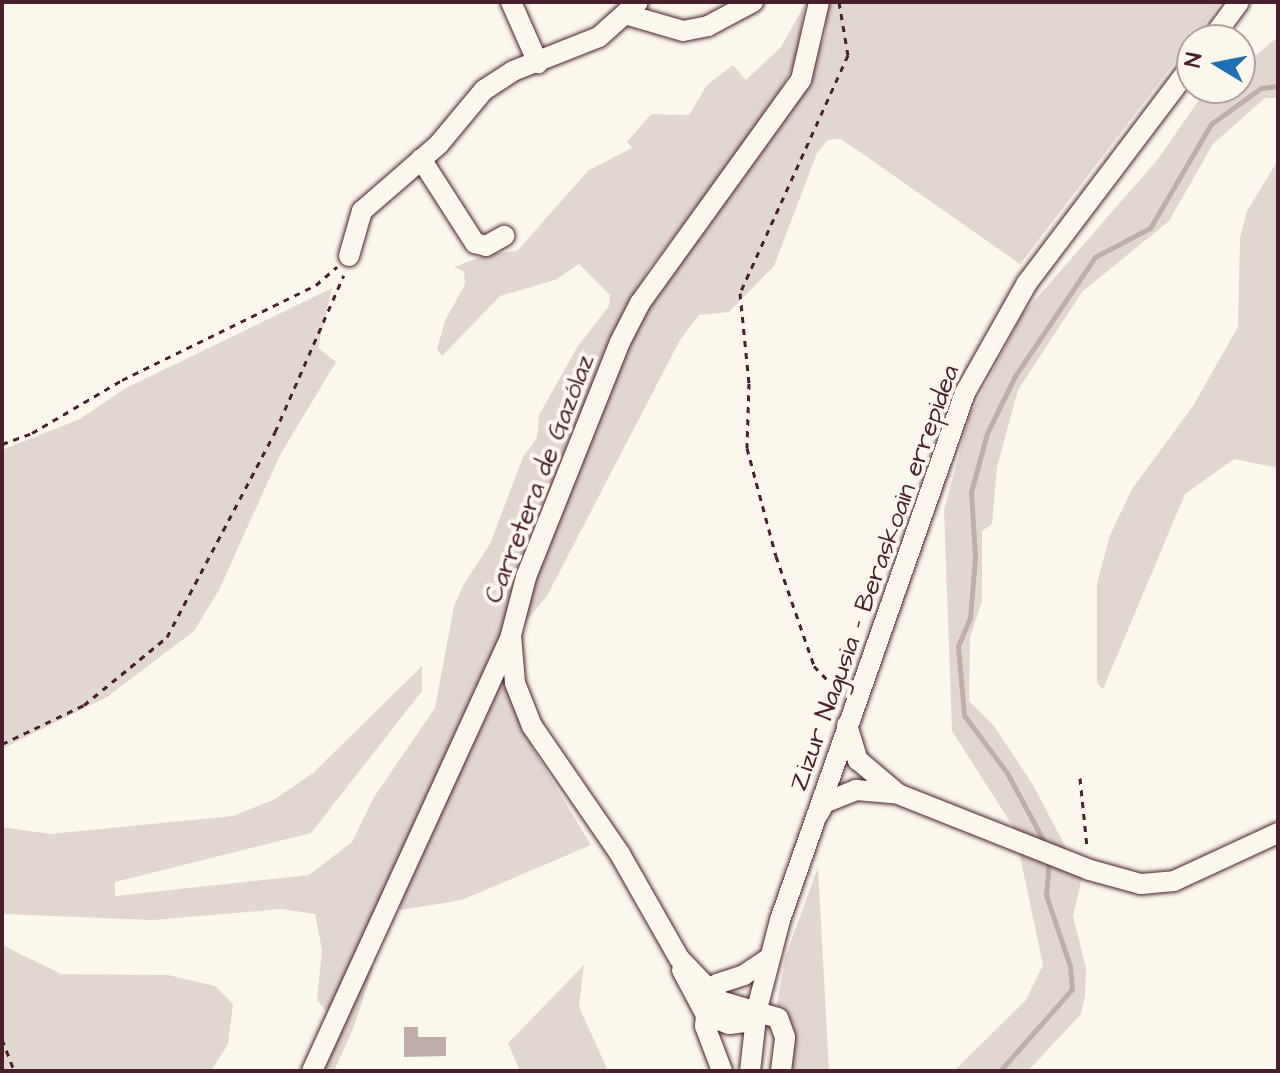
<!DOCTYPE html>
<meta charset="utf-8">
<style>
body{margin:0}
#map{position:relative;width:1280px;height:1073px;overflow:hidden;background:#fbf7ec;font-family:"Architects Daughter",sans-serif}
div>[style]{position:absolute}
.green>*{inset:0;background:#e2d7d0}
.water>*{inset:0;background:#bfadaa}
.stream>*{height:5px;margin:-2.5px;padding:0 2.5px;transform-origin:2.5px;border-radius:2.5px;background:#bfadaa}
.path>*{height:3px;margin-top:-1.5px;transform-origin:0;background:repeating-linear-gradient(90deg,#4a1f2b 0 6px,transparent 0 12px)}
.roads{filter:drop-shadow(0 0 2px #4a1f2b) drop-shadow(0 0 2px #4a1f2b)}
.minor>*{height:20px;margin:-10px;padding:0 10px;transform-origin:10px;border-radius:10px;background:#fbf7ec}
span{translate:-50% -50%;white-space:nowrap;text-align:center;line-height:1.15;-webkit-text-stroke:8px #fbf7ec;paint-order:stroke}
.street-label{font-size:26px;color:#4a1f2b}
.frame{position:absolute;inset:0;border:4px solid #4a1f2b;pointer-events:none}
.north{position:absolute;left:1176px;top:24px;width:80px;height:80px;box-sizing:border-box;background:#fbf7ec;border:2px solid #b4a19f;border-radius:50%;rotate:280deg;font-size:22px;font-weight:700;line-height:32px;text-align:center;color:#4a1f2b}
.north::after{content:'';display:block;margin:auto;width:28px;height:36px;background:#1f6fb2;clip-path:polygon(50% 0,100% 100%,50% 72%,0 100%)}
</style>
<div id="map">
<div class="green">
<div style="clip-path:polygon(827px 2px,1221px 2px,1020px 264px,857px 150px,840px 139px,828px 140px,817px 153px,774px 266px,729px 312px,699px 315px,680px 340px,547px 596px,523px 625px,531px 593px,632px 331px,784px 122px,825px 36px)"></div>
<div style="clip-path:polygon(804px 6px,797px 60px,762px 122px,648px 270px,609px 342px,519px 571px,500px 644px,328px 1013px,317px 1000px,322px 950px,315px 914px,282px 909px,153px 920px,2px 914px,2px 827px,50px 834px,233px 816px,275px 799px,313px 773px,422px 666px,422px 691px,311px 833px,115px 882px,115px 896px,309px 875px,352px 842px,374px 797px,435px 708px,454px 606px,464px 584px,490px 544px,523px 457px,537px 438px,539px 415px,578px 346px,609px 306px,610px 295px,579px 264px,555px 280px,500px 296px,442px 356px,437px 349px,445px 321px,465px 284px,464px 272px,454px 267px,489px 254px,517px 251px,589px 170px,632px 148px,627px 142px,651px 114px,689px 115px,707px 85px,733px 65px,746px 80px,781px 47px)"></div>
<div style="clip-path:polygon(1278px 37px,1278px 98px,1265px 98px,1213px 144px,1169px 221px,1082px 292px,1018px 390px,997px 467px,992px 524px,982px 531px,982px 601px,970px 638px,969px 701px,994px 726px,1033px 785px,1082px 878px,1073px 916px,1086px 968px,1085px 996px,1081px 1014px,1028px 1071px,954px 1071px,1026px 1000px,1043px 965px,1014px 828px,952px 731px,944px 510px,969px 417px,1022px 315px,1158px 159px,1203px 94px,1211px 88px,1240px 88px,1240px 68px)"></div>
<div style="clip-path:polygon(1278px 160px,1278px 468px,1234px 459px,1185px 494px,1103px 689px,1097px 683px,1097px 583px,1110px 535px,1132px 489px,1193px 406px,1238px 327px,1240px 238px,1247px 211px)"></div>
<div style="clip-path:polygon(332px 288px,318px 348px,336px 362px,280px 455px,219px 590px,194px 631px,107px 697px,2px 749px,2px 450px,80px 419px,124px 389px)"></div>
<div style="clip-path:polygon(502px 671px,521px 729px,591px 845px,462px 900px,401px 910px,395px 901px)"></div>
<div style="clip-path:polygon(818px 867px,829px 1071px,792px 1071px,794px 1028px,777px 1004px,785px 958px)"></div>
<div style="clip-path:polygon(2px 945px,61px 974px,168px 975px,215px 986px,233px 1004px,228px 1044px,211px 1071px,2px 1071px)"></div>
<div style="clip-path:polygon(369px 958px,373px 969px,353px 1029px,334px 1071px,318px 1071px)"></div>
<div style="clip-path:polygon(584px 965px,579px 1007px,608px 1071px,520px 1071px,508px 1043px)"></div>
</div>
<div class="water">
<div style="clip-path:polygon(418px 1027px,418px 1037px,446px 1037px,446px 1056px,404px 1057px,404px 1027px)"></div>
</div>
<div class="stream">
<div style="left:1048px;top:849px;width:86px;rotate:-118.3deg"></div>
<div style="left:1007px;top:773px;width:72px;rotate:-126.6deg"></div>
<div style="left:964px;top:715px;width:69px;rotate:-95deg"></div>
<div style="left:958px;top:646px;width:30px;rotate:-67deg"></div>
<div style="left:970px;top:618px;width:61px;rotate:-85.3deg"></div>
<div style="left:975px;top:557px;width:65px;rotate:-93.5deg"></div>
<div style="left:971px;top:492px;width:61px;rotate:-74.8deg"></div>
<div style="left:987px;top:433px;width:64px;rotate:-63.8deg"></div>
<div style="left:1015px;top:376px;width:143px;rotate:-56.1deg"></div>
<div style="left:1095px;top:257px;width:62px;rotate:-27.8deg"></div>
<div style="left:1150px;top:228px;width:121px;rotate:-59.6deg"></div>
<div style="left:1211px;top:124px;width:62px;rotate:-35.8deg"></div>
<div style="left:1261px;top:88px;width:17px;rotate:-7deg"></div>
<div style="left:1000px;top:1071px;width:109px;rotate:-48.7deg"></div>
<div style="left:1072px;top:989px;width:23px;rotate:-95deg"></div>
<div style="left:1070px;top:966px;width:75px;rotate:-108.7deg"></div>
<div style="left:1046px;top:895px;width:37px;rotate:-85deg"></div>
</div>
<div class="path">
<div style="left:439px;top:2px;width:13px"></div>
<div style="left:839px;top:2px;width:54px;rotate:80.4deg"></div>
<div style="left:848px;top:55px;width:261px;rotate:114.4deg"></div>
<div style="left:740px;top:293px;width:90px;rotate:84.3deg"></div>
<div style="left:749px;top:383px;width:65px;rotate:91.8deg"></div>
<div style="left:747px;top:448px;width:112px;rotate:75deg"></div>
<div style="left:776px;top:556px;width:116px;rotate:70.9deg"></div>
<div style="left:814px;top:666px;width:37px;rotate:46deg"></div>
<div style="left:2px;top:444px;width:32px;rotate:-20deg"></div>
<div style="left:32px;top:433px;width:104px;rotate:-30.5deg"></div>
<div style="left:122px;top:380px;width:216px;rotate:-26.1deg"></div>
<div style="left:316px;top:285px;width:28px;rotate:-41deg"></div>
<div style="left:2px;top:744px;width:91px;rotate:-25.4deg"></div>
<div style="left:84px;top:705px;width:107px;rotate:-39.3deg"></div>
<div style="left:167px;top:637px;width:232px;rotate:-62.2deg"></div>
<div style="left:275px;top:432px;width:171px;rotate:-66.3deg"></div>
<div style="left:1080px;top:778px;width:69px;rotate:84.2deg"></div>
<div style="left:2px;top:1039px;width:34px;rotate:69deg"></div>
</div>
<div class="roads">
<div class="minor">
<div style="left:511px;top:2px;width:67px;rotate:66.1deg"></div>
<div style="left:628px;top:15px;width:57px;rotate:16.2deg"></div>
<div style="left:683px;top:31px;width:25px;rotate:-11deg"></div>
<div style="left:708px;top:26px;width:51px;rotate:-28.1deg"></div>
<div style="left:1211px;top:40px;width:47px;rotate:-53.6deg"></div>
<div style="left:421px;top:159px;width:100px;rotate:57.3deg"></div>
<div style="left:475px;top:243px;width:11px;rotate:15deg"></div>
<div style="left:486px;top:246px;width:21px;rotate:-29deg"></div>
<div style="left:349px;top:256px;width:47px;rotate:-73.9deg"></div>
<div style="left:362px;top:211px;width:102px;rotate:-41deg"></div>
<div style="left:439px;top:144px;width:70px;rotate:-50.2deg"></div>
<div style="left:484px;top:90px;width:35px;rotate:-33deg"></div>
<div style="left:513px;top:71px;width:92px;rotate:-21.6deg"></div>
<div style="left:599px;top:37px;width:52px;rotate:-41.9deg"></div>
<div style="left:847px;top:725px;width:37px;rotate:73deg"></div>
<div style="left:858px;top:760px;width:52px;rotate:40.4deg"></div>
<div style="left:898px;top:794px;width:206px;rotate:21.6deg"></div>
<div style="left:1090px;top:870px;width:53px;rotate:15.4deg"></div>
<div style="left:1141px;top:884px;width:33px;rotate:-5deg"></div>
<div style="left:1174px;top:881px;width:115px;rotate:-24.8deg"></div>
<div style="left:819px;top:813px;width:11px;rotate:-63deg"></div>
<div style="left:824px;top:803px;width:35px;rotate:-22deg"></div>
<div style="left:856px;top:790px;width:38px;rotate:5deg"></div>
<div style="left:682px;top:970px;width:51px;rotate:61.9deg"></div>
<div style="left:706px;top:1015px;width:11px;rotate:95deg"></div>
<div style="left:705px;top:1026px;width:48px;rotate:69.3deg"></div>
<div style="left:757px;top:1009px;width:18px;rotate:133deg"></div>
<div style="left:745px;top:1022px;width:16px;rotate:173deg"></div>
<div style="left:729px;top:1024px;width:25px;rotate:-159deg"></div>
<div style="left:706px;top:1015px;width:33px;rotate:-70deg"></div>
<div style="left:717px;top:984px;width:28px;rotate:-18deg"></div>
<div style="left:744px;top:975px;width:30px;rotate:-34deg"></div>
<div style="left:312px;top:1071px;width:475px;rotate:-65.4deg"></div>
<div style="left:750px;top:1071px;width:62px;rotate:-83.6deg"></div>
<div style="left:757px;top:1009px;width:92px;rotate:-75.5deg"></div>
<div style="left:780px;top:920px;width:559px;rotate:-70.66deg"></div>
<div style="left:965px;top:393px;width:126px;rotate:-60.6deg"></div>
<div style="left:1027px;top:283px;width:273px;rotate:-52.9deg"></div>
<div style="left:781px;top:1071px;width:34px;rotate:-83deg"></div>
<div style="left:785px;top:1037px;width:20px;rotate:-110deg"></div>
<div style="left:778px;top:1018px;width:60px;rotate:-163.7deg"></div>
<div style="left:720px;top:1001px;width:59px;rotate:-133.6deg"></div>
<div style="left:679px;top:958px;width:120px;rotate:-119.6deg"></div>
<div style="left:620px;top:854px;width:155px;rotate:-124.5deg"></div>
<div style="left:532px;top:726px;width:46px;rotate:-111.6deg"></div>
<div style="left:515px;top:683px;width:48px;rotate:-94.8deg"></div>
<div style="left:511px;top:635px;width:60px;rotate:-75.5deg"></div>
<div style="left:526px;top:577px;width:253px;rotate:-68.2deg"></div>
<div style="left:620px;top:342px;width:44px;rotate:-62.9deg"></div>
<div style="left:640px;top:303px;width:275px;rotate:-54.2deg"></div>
<div style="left:801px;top:80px;width:80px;rotate:-77deg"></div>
</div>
</div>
<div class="street-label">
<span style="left:540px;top:479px;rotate:-69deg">Carretera de Gazólaz</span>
<span style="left:875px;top:578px;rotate:-70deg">Zizur Nagusia - Beraskoain errepidea</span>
</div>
<div class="frame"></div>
<div class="north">N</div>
</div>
